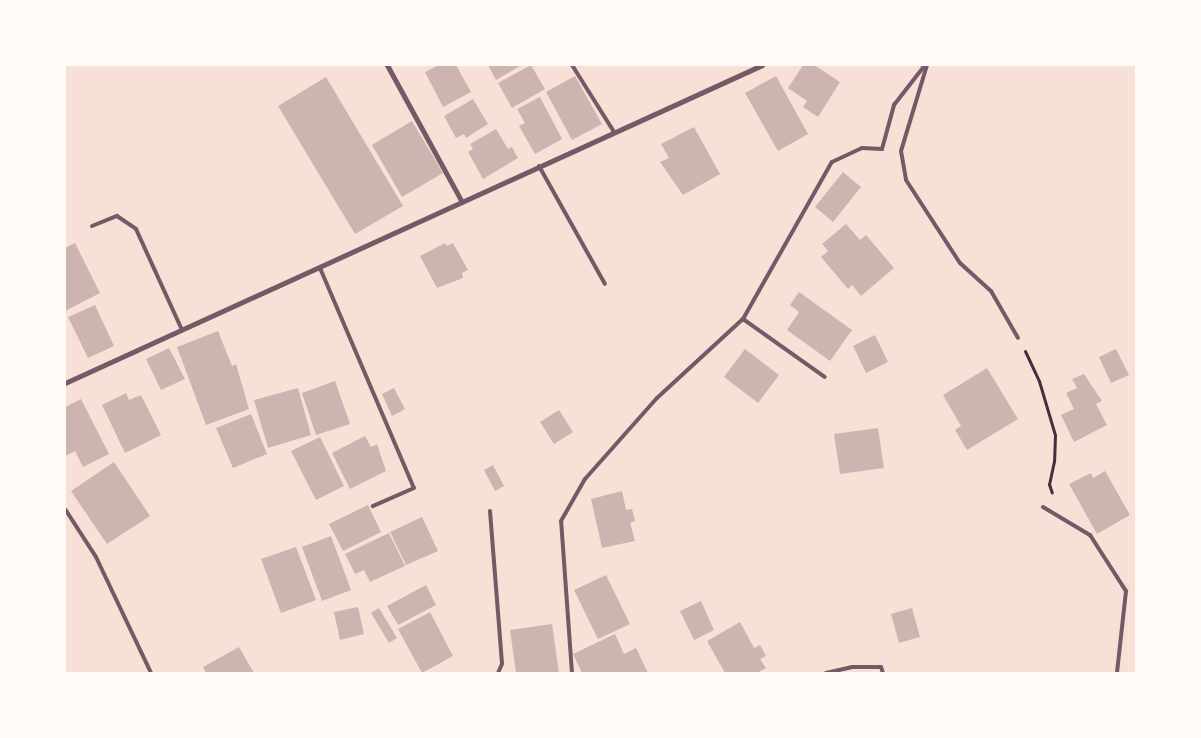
<!DOCTYPE html>
<style>
body{margin:0}
#map{position:relative;width:1201px;height:738px;overflow:hidden;background:#f7e1d7;font-family:"Times New Roman",serif}
div>[style]{position:absolute}
.building>*{inset:0;background:#ccb4b1}
.path>*{height:3px;margin:-1.5px;padding:0 1.5px;transform-origin:1.5px;border-radius:1.5px;background:#4a2c40}
.service>*{height:4px;margin:-2px;padding:0 2px;transform-origin:2px;border-radius:2px;background:#755966}
.minor>*{height:5px;margin:-2.5px;padding:0 2.5px;transform-origin:2.5px;border-radius:2.5px;background:#755966}
span{translate:-50% -50%;white-space:nowrap;text-align:center;line-height:1.15;-webkit-text-stroke:5px #fffaf5;paint-order:stroke}
.frame{position:absolute;inset:0;border:66px solid #fffaf5;pointer-events:none}
</style>
<div id="map">
<div class="building">
<div style="clip-path:polygon(439px 65px,456px 65px,471px 92px,443px 107px,425px 72px)"></div>
<div style="clip-path:polygon(488px 65px,522px 65px,496px 80px)"></div>
<div style="clip-path:polygon(531px 65px,545px 89px,512px 108px,498px 83px)"></div>
<div style="clip-path:polygon(803px 65px,814px 65px,840px 82px,818px 117px,803px 107px,807px 101px,788px 88px)"></div>
<div style="clip-path:polygon(575px 76px,602px 124px,572px 140px,546px 92px)"></div>
<div style="clip-path:polygon(776px 76px,808px 134px,778px 151px,745px 93px)"></div>
<div style="clip-path:polygon(326px 77px,403px 206px,355px 234px,278px 106px)"></div>
<div style="clip-path:polygon(540px 97px,562px 139px,535px 154px,519px 126px,525px 123px,517px 109px)"></div>
<div style="clip-path:polygon(473px 99px,488px 124px,466px 138px,464px 134px,456px 138px,444px 116px)"></div>
<div style="clip-path:polygon(412px 121px,443px 173px,402px 197px,372px 145px)"></div>
<div style="clip-path:polygon(694px 127px,720px 174px,683px 195px,660px 162px,669px 158px,661px 144px)"></div>
<div style="clip-path:polygon(496px 129px,508px 149px,512px 147px,518px 158px,483px 179px,468px 152px,473px 149px,470px 144px)"></div>
<div style="clip-path:polygon(843px 172px,861px 187px,833px 222px,815px 207px)"></div>
<div style="clip-path:polygon(846px 224px,860px 240px,866px 235px,894px 268px,861px 296px,852px 285px,848px 289px,821px 257px,828px 251px,822px 244px)"></div>
<div style="clip-path:polygon(75px 243px,100px 293px,65px 311px,65px 248px)"></div>
<div style="clip-path:polygon(445px 243px,447px 246px,453px 243px,468px 270px,462px 273px,463px 278px,437px 288px,420px 256px)"></div>
<div style="clip-path:polygon(799px 292px,852px 330px,830px 361px,787px 330px,799px 312px,790px 305px)"></div>
<div style="clip-path:polygon(95px 305px,114px 346px,88px 358px,68px 317px)"></div>
<div style="clip-path:polygon(218px 331px,232px 366px,236px 364px,249px 409px,206px 425px,177px 347px)"></div>
<div style="clip-path:polygon(875px 335px,888px 362px,866px 373px,853px 346px)"></div>
<div style="clip-path:polygon(169px 348px,185px 379px,161px 390px,146px 359px)"></div>
<div style="clip-path:polygon(745px 349px,779px 375px,758px 403px,724px 377px)"></div>
<div style="clip-path:polygon(1116px 349px,1129px 375px,1111px 383px,1099px 357px)"></div>
<div style="clip-path:polygon(987px 368px,1018px 419px,967px 450px,955px 430px,961px 426px,943px 395px)"></div>
<div style="clip-path:polygon(1084px 374px,1102px 401px,1096px 404px,1107px 425px,1074px 442px,1061px 415px,1074px 409px,1066px 393px,1077px 388px,1072px 379px)"></div>
<div style="clip-path:polygon(335px 381px,350px 424px,316px 435px,302px 393px)"></div>
<div style="clip-path:polygon(298px 388px,311px 435px,268px 448px,254px 400px)"></div>
<div style="clip-path:polygon(394px 388px,405px 409px,392px 416px,382px 394px)"></div>
<div style="clip-path:polygon(126px 393px,129px 400px,141px 395px,161px 435px,125px 453px,102px 405px)"></div>
<div style="clip-path:polygon(81px 399px,109px 454px,83px 467px,75px 451px,65px 456px,65px 407px)"></div>
<div style="clip-path:polygon(559px 410px,573px 432px,554px 444px,540px 422px)"></div>
<div style="clip-path:polygon(251px 414px,267px 454px,233px 468px,216px 428px)"></div>
<div style="clip-path:polygon(878px 428px,884px 468px,840px 474px,834px 434px)"></div>
<div style="clip-path:polygon(365px 436px,371px 447px,377px 444px,386px 471px,350px 489px,332px 453px)"></div>
<div style="clip-path:polygon(320px 437px,344px 486px,316px 500px,291px 451px)"></div>
<div style="clip-path:polygon(114px 462px,150px 516px,107px 544px,71px 491px)"></div>
<div style="clip-path:polygon(493px 465px,504px 486px,495px 491px,484px 470px)"></div>
<div style="clip-path:polygon(1105px 471px,1130px 515px,1097px 534px,1069px 484px,1091px 473px,1093px 478px)"></div>
<div style="clip-path:polygon(622px 491px,626px 510px,632px 509px,635px 521px,630px 523px,635px 541px,602px 548px,591px 499px)"></div>
<div style="clip-path:polygon(368px 505px,381px 532px,343px 551px,329px 524px)"></div>
<div style="clip-path:polygon(422px 517px,438px 551px,406px 565px,390px 532px)"></div>
<div style="clip-path:polygon(389px 533px,405px 566px,370px 582px,364px 570px,355px 574px,345px 554px)"></div>
<div style="clip-path:polygon(331px 536px,351px 590px,322px 601px,302px 547px)"></div>
<div style="clip-path:polygon(296px 547px,316px 600px,281px 613px,261px 559px)"></div>
<div style="clip-path:polygon(606px 575px,630px 624px,598px 639px,574px 590px)"></div>
<div style="clip-path:polygon(426px 585px,436px 605px,398px 625px,387px 606px)"></div>
<div style="clip-path:polygon(701px 601px,714px 630px,694px 640px,680px 611px)"></div>
<div style="clip-path:polygon(358px 607px,364px 634px,340px 640px,334px 612px)"></div>
<div style="clip-path:polygon(379px 608px,397px 638px,389px 643px,371px 613px)"></div>
<div style="clip-path:polygon(912px 608px,920px 637px,899px 643px,891px 614px)"></div>
<div style="clip-path:polygon(430px 612px,453px 656px,422px 673px,398px 629px)"></div>
<div style="clip-path:polygon(740px 622px,754px 648px,760px 645px,766px 656px,760px 659px,766px 668px,757px 673px,725px 673px,707px 641px)"></div>
<div style="clip-path:polygon(552px 624px,559px 673px,516px 673px,510px 630px)"></div>
<div style="clip-path:polygon(615px 634px,624px 654px,636px 648px,648px 673px,582px 673px,573px 654px)"></div>
<div style="clip-path:polygon(239px 647px,254px 673px,206px 673px,203px 667px)"></div>
</div>
<div class="path">
<div style="left:1025px;top:351px;width:33px;rotate:65deg"></div>
<div style="left:1039px;top:381px;width:56px;rotate:73.5deg"></div>
<div style="left:1055px;top:435px;width:26px;rotate:92deg"></div>
<div style="left:1054px;top:461px;width:24px;rotate:102deg"></div>
<div style="left:1049px;top:484px;width:9px;rotate:72deg"></div>
</div>
<div class="service">
<div style="left:572px;top:65px;width:79px;rotate:57.9deg"></div>
<div style="left:927px;top:65px;width:90px;rotate:106.8deg"></div>
<div style="left:901px;top:151px;width:29px;rotate:80deg"></div>
<div style="left:906px;top:180px;width:99px;rotate:57deg"></div>
<div style="left:960px;top:263px;width:42px;rotate:42.1deg"></div>
<div style="left:991px;top:291px;width:54px;rotate:60.1deg"></div>
<div style="left:539px;top:166px;width:135px;rotate:60.8deg"></div>
<div style="left:92px;top:226px;width:27px;rotate:-22deg"></div>
<div style="left:117px;top:216px;width:23px;rotate:34deg"></div>
<div style="left:136px;top:229px;width:111px;rotate:65.5deg"></div>
<div style="left:320px;top:268px;width:239px;rotate:66.9deg"></div>
<div style="left:414px;top:488px;width:45px;rotate:156.3deg"></div>
<div style="left:743px;top:319px;width:100px;rotate:35.3deg"></div>
<div style="left:1043px;top:507px;width:55px;rotate:30.8deg"></div>
<div style="left:1090px;top:535px;width:67px;rotate:57.3deg"></div>
<div style="left:1126px;top:591px;width:82px;rotate:96.3deg"></div>
<div style="left:65px;top:509px;width:57px;rotate:57.1deg"></div>
<div style="left:96px;top:557px;width:128px;rotate:64.6deg"></div>
<div style="left:490px;top:511px;width:153px;rotate:85.5deg"></div>
<div style="left:502px;top:664px;width:10px;rotate:114deg"></div>
<div style="left:572px;top:673px;width:152px;rotate:-94.1deg"></div>
<div style="left:561px;top:521px;width:48px;rotate:-60.3deg"></div>
<div style="left:585px;top:479px;width:108px;rotate:-48.4deg"></div>
<div style="left:657px;top:398px;width:117px;rotate:-42.6deg"></div>
<div style="left:743px;top:319px;width:180px;rotate:-60.5deg"></div>
<div style="left:832px;top:162px;width:33px;rotate:-25deg"></div>
<div style="left:862px;top:148px;width:20px;rotate:3deg"></div>
<div style="left:882px;top:149px;width:46px;rotate:-74.7deg"></div>
<div style="left:894px;top:105px;width:51px;rotate:-52.2deg"></div>
<div style="left:826px;top:673px;width:27px;rotate:-13deg"></div>
<div style="left:852px;top:667px;width:29px"></div>
<div style="left:881px;top:667px;width:6px;rotate:72deg"></div>
</div>
<div class="minor">
<div style="left:387px;top:65px;width:156px;rotate:61.3deg"></div>
<div style="left:65px;top:383px;width:766px;rotate:-24.52deg"></div>
</div>
<div class="frame"></div>
</div>
